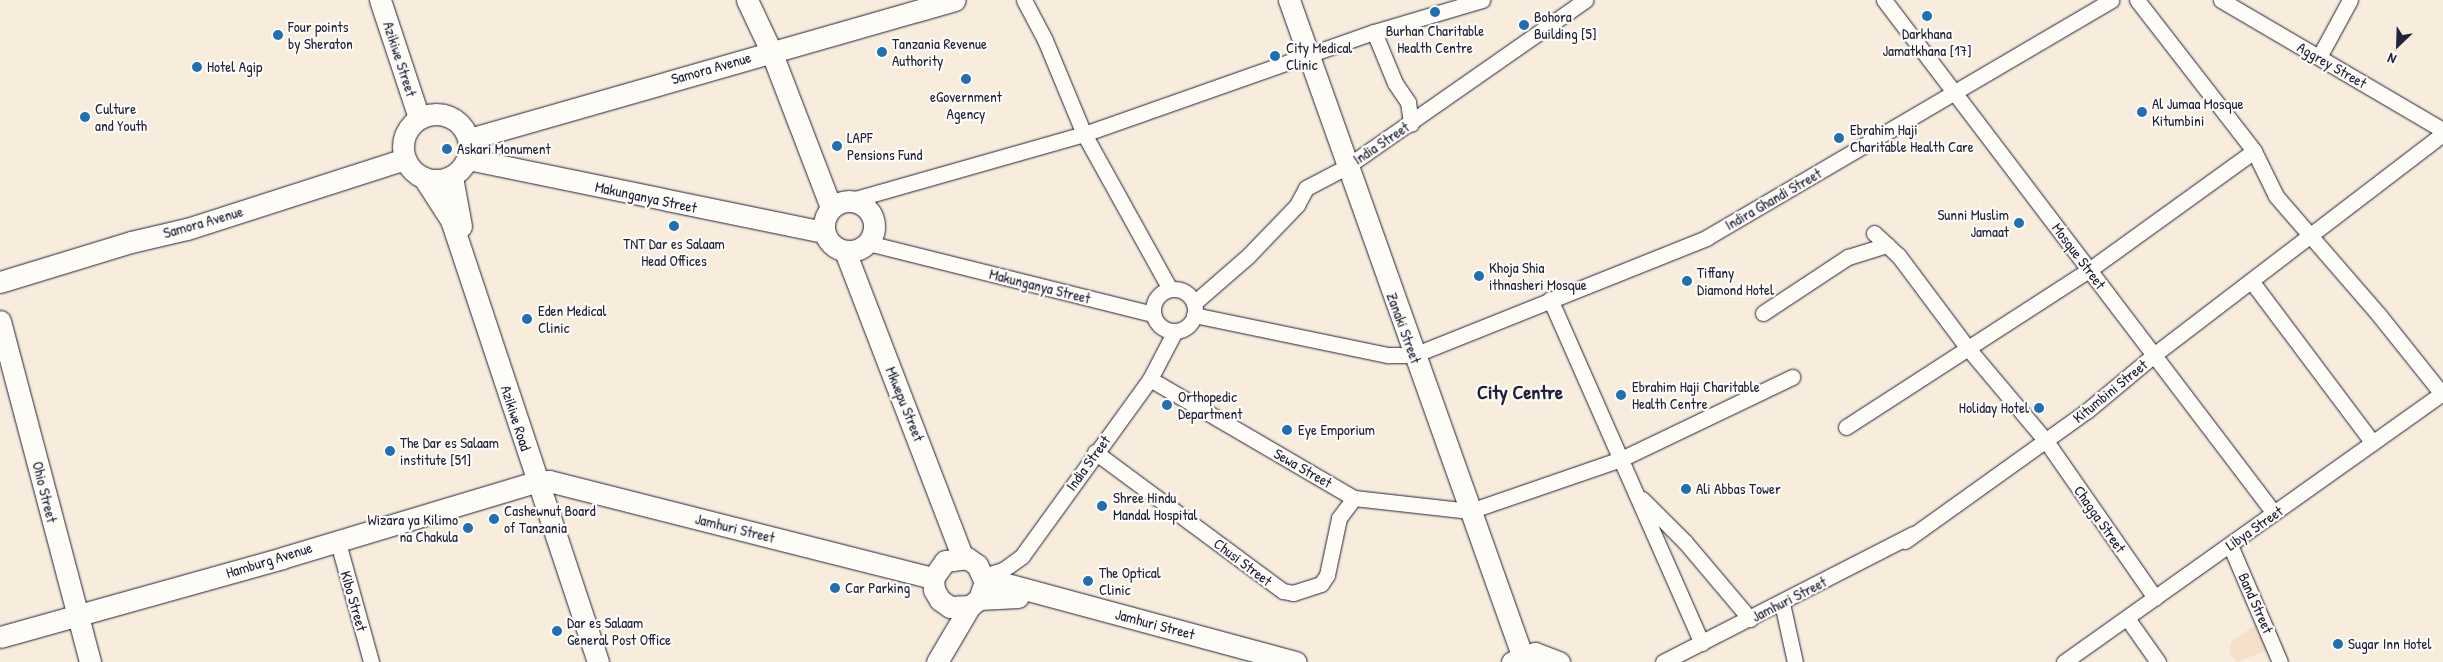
<!DOCTYPE html>
<style>
body{margin:0}
#map{position:relative;width:2443px;height:662px;overflow:hidden;background:#f8ecdc;font-family:"Patrick Hand",sans-serif}
div>[style]{position:absolute}
.built>*{inset:0;background:#f5e1c9}
.roads{filter:drop-shadow(0 0 1px #22223b) drop-shadow(0 0 1px #22223b)}
.street>*{height:15px;margin:-7.5px;padding:0 7.5px;transform-origin:7.5px;border-radius:7.5px;background:#fdfcf7}
.street>.ring{margin:-7.5px;padding:0;box-sizing:content-box;background:none;border:15px solid #fdfcf7;border-radius:50%}
.secondary>*{height:21px;margin:-10.5px;padding:0 10.5px;transform-origin:10.5px;border-radius:10.5px;background:#fdfcf7}
.secondary>.ring{margin:-10.5px;padding:0;box-sizing:content-box;background:none;border:21px solid #fdfcf7;border-radius:50%}
.dots>*{width:14px;height:14px;translate:-50% -50%;box-sizing:border-box;border:2px solid #fdfcf7;border-radius:50%}
span{translate:-50% -50%;white-space:nowrap;text-align:center;line-height:1.15;-webkit-text-stroke:4.5px #fdfcf7;paint-order:stroke}
.poi-label{font-size:15px;color:#22223b}
.left{translate:0 -50%;text-align:left}
.right{translate:-100% -50%;text-align:right}
.street-label{font-size:15px;color:#22223b}
.district-label{font-size:20px;color:#22223b;font-weight:700}
.north{position:absolute;left:2373px;top:20px;width:50px;height:50px;-webkit-text-stroke:4px #fdfcf7;paint-order:stroke;rotate:204deg;font-size:14px;font-weight:700;line-height:20px;text-align:center;color:#22223b}
.north::after{content:'';display:block;margin:auto;width:18px;height:22px;background:#22223b;clip-path:polygon(50% 0,100% 100%,50% 72%,0 100%)}
</style>
<div id="map">
<div class="built">
<div style="clip-path:polygon(2259px 622px,2276px 647px,2237px 662px,2229px 653px,2231px 642px)"></div>
</div>
<div class="roads">
<div class="street">
<div style="left:1024px;top:0;width:45px;rotate:62.3deg"></div>
<div style="left:1045px;top:40px;width:102px;rotate:67.5deg"></div>
<div style="left:1084px;top:134px;width:177px;rotate:61deg"></div>
<div style="left:1884px;top:0;width:644px;rotate:52.76deg"></div>
<div style="left:2137px;top:0;width:191px;rotate:52.2deg"></div>
<div style="left:2254px;top:151px;width:50px;rotate:63.9deg"></div>
<div style="left:2276px;top:196px;width:157px;rotate:49.1deg"></div>
<div style="left:2379px;top:315px;width:101px;rotate:51.4deg"></div>
<div style="left:2221px;top:0;width:257px;rotate:30.4deg"></div>
<div style="left:1374px;top:32px;width:55px;rotate:67.6deg"></div>
<div style="left:1395px;top:83px;width:23px;rotate:56deg"></div>
<div style="left:1408px;top:102px;width:22px;rotate:82deg"></div>
<div style="left:2319px;top:57px;width:65px;rotate:-61.5deg"></div>
<div style="left:852px;top:200px;width:241px;rotate:-15.9deg"></div>
<div style="left:1084px;top:134px;width:307px;rotate:-19.4deg"></div>
<div style="left:1374px;top:32px;width:113px;rotate:-16.5deg"></div>
<div style="left:1874px;top:233px;width:33px;rotate:43deg"></div>
<div style="left:1898px;top:255px;width:114px;rotate:53.2deg"></div>
<div style="left:1966px;top:346px;width:124px;rotate:49.9deg"></div>
<div style="left:2046px;top:441px;width:191px;rotate:55.2deg"></div>
<div style="left:868px;top:243px;width:294px;rotate:14deg"></div>
<div style="left:2252px;top:282px;width:201px;rotate:53.1deg"></div>
<div class="ring" style="left:1153px;top:289px;width:27px;height:27px"></div>
<div style="left:1550px;top:299px;width:376px;rotate:66.2deg"></div>
<div style="left:1194px;top:303px;width:72px;rotate:-41deg"></div>
<div style="left:1248px;top:256px;width:71px;rotate:-46.1deg"></div>
<div style="left:1297px;top:205px;width:19px;rotate:-62deg"></div>
<div style="left:1306px;top:188px;width:45px;rotate:-27.7deg"></div>
<div style="left:1346px;top:167px;width:292px;rotate:-34.9deg"></div>
<div style="left:1763px;top:313px;width:102px;rotate:-33.4deg"></div>
<div style="left:1848px;top:257px;width:41px;rotate:-17.1deg"></div>
<div style="left:1194px;top:315px;width:198px;rotate:11.7deg"></div>
<div style="left:1388px;top:355px;width:26px"></div>
<div style="left:1414px;top:355px;width:315px;rotate:-21.8deg"></div>
<div style="left:1706px;top:238px;width:470px;rotate:-30.4deg"></div>
<div style="left:1150px;top:379px;width:236px;rotate:30.3deg"></div>
<div style="left:1354px;top:498px;width:117px;rotate:6.4deg"></div>
<div style="left:1470px;top:511px;width:160px;rotate:-19deg"></div>
<div style="left:1621px;top:459px;width:190px;rotate:-25.6deg"></div>
<div style="left:1846px;top:427px;width:289px;rotate:-32.9deg"></div>
<div style="left:2089px;top:270px;width:203px;rotate:-35.8deg"></div>
<div style="left:1095px;top:452px;width:234px;rotate:36.5deg"></div>
<div style="left:1283px;top:591px;width:10px;rotate:11deg"></div>
<div style="left:1293px;top:593px;width:29px;rotate:-18deg"></div>
<div style="left:1321px;top:584px;width:11px;rotate:-56deg"></div>
<div style="left:1327px;top:575px;width:58px;rotate:-78.1deg"></div>
<div style="left:1339px;top:518px;width:25px;rotate:-53deg"></div>
<div style="left:1642px;top:499px;width:61px;rotate:45deg"></div>
<div style="left:1685px;top:542px;width:101px;rotate:49.8deg"></div>
<div style="left:337px;top:539px;width:128px;rotate:74.5deg"></div>
<div style="left:1905px;top:541px;width:225px;rotate:-35.6deg"></div>
<div style="left:2088px;top:410px;width:87px;rotate:-39.9deg"></div>
<div style="left:2155px;top:354px;width:362px;rotate:-37.4deg"></div>
<div style="left:2230px;top:545px;width:127px;rotate:66.9deg"></div>
<div style="left:984px;top:576px;width:20px;rotate:-18deg"></div>
<div style="left:1003px;top:570px;width:24px;rotate:-36deg"></div>
<div style="left:1022px;top:556px;width:218px;rotate:-54.1deg"></div>
<div style="left:1150px;top:379px;width:54px;rotate:-62.5deg"></div>
<div style="left:1782px;top:603px;width:60px;rotate:77.6deg"></div>
<div style="left:2127px;top:618px;width:54px;rotate:54.8deg"></div>
<div style="left:1663px;top:662px;width:281px;rotate:-27.1deg"></div>
<div style="left:2064px;top:662px;width:465px;rotate:-35.4deg"></div>
</div>
<div class="secondary">
<div style="left:380px;top:0;width:124px;rotate:71.7deg"></div>
<div style="left:747px;top:0;width:56px;rotate:64.8deg"></div>
<div style="left:771px;top:51px;width:167px;rotate:69deg"></div>
<div style="left:1289px;top:0;width:695px;rotate:70.42deg"></div>
<div class="ring" style="left:403px;top:114px;width:45px;height:45px"></div>
<div style="left:469px;top:139px;width:505px;rotate:-15.96deg"></div>
<div style="left:468px;top:159px;width:363px;rotate:11.6deg"></div>
<div style="left:452px;top:177px;width:50px;rotate:79.6deg"></div>
<div style="left:424px;top:178px;width:50px;rotate:57.3deg"></div>
<div style="left:451px;top:220px;width:466px;rotate:71.6deg"></div>
<div class="ring" style="left:824px;top:201px;width:29px;height:29px"></div>
<div style="left:845px;top:251px;width:329px;rotate:69deg"></div>
<div style="left:0;top:282px;width:137px;rotate:-17deg"></div>
<div style="left:131px;top:242px;width:57px;rotate:-13.1deg"></div>
<div style="left:187px;top:229px;width:229px;rotate:-17.8deg"></div>
<div style="left:0;top:321px;width:353px;rotate:75.2deg"></div>
<div style="left:985px;top:582px;width:25px;rotate:7deg"></div>
<div style="left:1010px;top:585px;width:296px;rotate:15.1deg"></div>
<div style="left:979px;top:599px;width:39px;rotate:-3deg"></div>
<div style="left:0;top:637px;width:293px;rotate:-15.6deg"></div>
<div style="left:282px;top:558px;width:267px;rotate:-16.7deg"></div>
<div style="left:538px;top:481px;width:11px"></div>
<div style="left:549px;top:481px;width:396px;rotate:14.2deg"></div>
<div style="left:937px;top:662px;width:65px;rotate:-59.5deg"></div>
<div style="left:970px;top:606px;width:11px;rotate:-38deg"></div>
<div style="left:979px;top:599px;width:18px;rotate:-71deg"></div>
<div style="left:985px;top:582px;width:19px;rotate:-115deg"></div>
<div style="left:977px;top:565px;width:12px;rotate:-145deg"></div>
<div style="left:967px;top:558px;width:22px;rotate:172deg"></div>
<div style="left:945px;top:561px;width:21px;rotate:125deg"></div>
<div style="left:933px;top:578px;width:12px;rotate:85deg"></div>
<div style="left:934px;top:590px;width:12px;rotate:59deg"></div>
<div style="left:940px;top:600px;width:12px;rotate:35deg"></div>
<div style="left:950px;top:607px;width:20px;rotate:-3deg"></div>
<div style="left:1512px;top:662px;width:25px;rotate:-21deg"></div>
<div style="left:1535px;top:653px;width:26px;rotate:21deg"></div>
</div>
</div>
<div class="dots">
<div style="left:1435px;top:12px;background:#1f6fb2"></div>
<div style="left:1927px;top:16px;background:#1f6fb2"></div>
<div style="left:1524px;top:25px;background:#1f6fb2"></div>
<div style="left:278px;top:35px;background:#1f6fb2"></div>
<div style="left:882px;top:52px;background:#1f6fb2"></div>
<div style="left:1275px;top:56px;background:#1f6fb2"></div>
<div style="left:197px;top:67px;background:#1f6fb2"></div>
<div style="left:966px;top:79px;background:#1f6fb2"></div>
<div style="left:2142px;top:112px;background:#1f6fb2"></div>
<div style="left:85px;top:117px;background:#1f6fb2"></div>
<div style="left:1839px;top:138px;background:#1f6fb2"></div>
<div style="left:837px;top:146px;background:#1f6fb2"></div>
<div style="left:447px;top:149px;background:#1f6fb2"></div>
<div style="left:2019px;top:223px;background:#1f6fb2"></div>
<div style="left:674px;top:226px;background:#1f6fb2"></div>
<div style="left:1479px;top:276px;background:#1f6fb2"></div>
<div style="left:1687px;top:281px;background:#1f6fb2"></div>
<div style="left:527px;top:319px;background:#1f6fb2"></div>
<div style="left:1621px;top:395px;background:#1f6fb2"></div>
<div style="left:1167px;top:405px;background:#1f6fb2"></div>
<div style="left:2039px;top:408px;background:#1f6fb2"></div>
<div style="left:1287px;top:430px;background:#1f6fb2"></div>
<div style="left:390px;top:451px;background:#1f6fb2"></div>
<div style="left:1686px;top:489px;background:#1f6fb2"></div>
<div style="left:1102px;top:506px;background:#1f6fb2"></div>
<div style="left:494px;top:519px;background:#1f6fb2"></div>
<div style="left:468px;top:528px;background:#1f6fb2"></div>
<div style="left:1088px;top:581px;background:#1f6fb2"></div>
<div style="left:835px;top:588px;background:#1f6fb2"></div>
<div style="left:557px;top:631px;background:#1f6fb2"></div>
<div style="left:2338px;top:644px;background:#1f6fb2"></div>
</div>
<div class="poi-label">
<span class="left" style="left:1534px;top:25px">Bohora<br>Building [5]</span>
<span class="left" style="left:288px;top:35px">Four points<br>by Sheraton</span>
<span style="left:1435px;top:39px">Burhan Charitable<br>Health Centre</span>
<span style="left:1927px;top:42px">Darkhana<br>Jamatkhana [17]</span>
<span class="left" style="left:892px;top:52px">Tanzania Revenue<br>Authority</span>
<span class="left" style="left:1286px;top:56px">City Medical<br>Clinic</span>
<span class="left" style="left:207px;top:67px">Hotel Agip</span>
<span style="left:966px;top:105px">eGovernment<br>Agency</span>
<span class="left" style="left:2152px;top:112px">Al Jumaa Mosque<br>Kitumbini</span>
<span class="left" style="left:95px;top:117px">Culture<br>and Youth</span>
<span class="left" style="left:1850px;top:138px">Ebrahim Haji<br>Charitable Health Care</span>
<span class="left" style="left:847px;top:146px">LAPF<br>Pensions Fund</span>
<span class="left" style="left:457px;top:149px">Askari Monument</span>
<span class="right" style="left:2009px;top:223px">Sunni Muslim<br>Jamaat</span>
<span style="left:674px;top:252px">TNT Dar es Salaam<br>Head Offices</span>
<span class="left" style="left:1489px;top:276px">Khoja Shia<br>ithnasheri Mosque</span>
<span class="left" style="left:1697px;top:281px">Tiffany<br>Diamond Hotel</span>
<span class="left" style="left:538px;top:319px">Eden Medical<br>Clinic</span>
<span class="left" style="left:1632px;top:395px">Ebrahim Haji Charitable<br>Health Centre</span>
<span class="left" style="left:1178px;top:405px">Orthopedic<br>Department</span>
<span class="right" style="left:2029px;top:408px">Holiday Hotel</span>
<span class="left" style="left:1298px;top:430px">Eye Emporium</span>
<span class="left" style="left:400px;top:451px">The Dar es Salaam<br>institute [51]</span>
<span class="left" style="left:1696px;top:489px">Ali Abbas Tower</span>
<span class="left" style="left:1113px;top:506px">Shree Hindu<br>Mandal Hospital</span>
<span class="left" style="left:504px;top:519px">Cashewnut Board<br>of Tanzania</span>
<span class="right" style="left:458px;top:528px">Wizara ya Kilimo<br>na Chakula</span>
<span class="left" style="left:1099px;top:581px">The Optical<br>Clinic</span>
<span class="left" style="left:845px;top:588px">Car Parking</span>
<span class="left" style="left:567px;top:631px">Dar es Salaam<br>General Post Office</span>
<span class="left" style="left:2348px;top:644px">Sugar Inn Hotel</span>
</div>
<div class="street-label">
<span style="left:400px;top:59px;rotate:72deg">Azikiwe Street</span>
<span style="left:2332px;top:65px;rotate:30deg">Aggrey Street</span>
<span style="left:711px;top:68px;rotate:-16deg">Samora Avenue</span>
<span style="left:1381px;top:143px;rotate:-34deg">India Street</span>
<span style="left:646px;top:197px;rotate:12deg">Makunganya Street</span>
<span style="left:1773px;top:199px;rotate:-30deg">Indira Ghandi Street</span>
<span style="left:203px;top:222px;rotate:-16deg">Samora Avenue</span>
<span style="left:2079px;top:256px;rotate:53deg">Mosque Street</span>
<span style="left:1040px;top:286px;rotate:14deg">Makunganya Street</span>
<span style="left:1404px;top:328px;rotate:70deg">Zanaki Street</span>
<span style="left:2110px;top:391px;rotate:-39deg">Kitumbini Street</span>
<span style="left:905px;top:404px;rotate:68deg">Mkwepu Street</span>
<span style="left:516px;top:418px;rotate:72deg">Azikiwe Road</span>
<span style="left:1088px;top:463px;rotate:-54deg">India Street</span>
<span style="left:1303px;top:468px;rotate:30deg">Sewa Street</span>
<span style="left:45px;top:492px;rotate:76deg">Ohio Street</span>
<span style="left:2100px;top:519px;rotate:55deg">Chagga Street</span>
<span style="left:735px;top:528px;rotate:14deg">Jamhuri Street</span>
<span style="left:2254px;top:528px;rotate:-35deg">Libya Street</span>
<span style="left:269px;top:560px;rotate:-17deg">Hamburg Avenue</span>
<span style="left:1243px;top:562px;rotate:37deg">Chusi Street</span>
<span style="left:1789px;top:599px;rotate:-27deg">Jamhuri Street</span>
<span style="left:354px;top:601px;rotate:74deg">Kibo Street</span>
<span style="left:2256px;top:603px;rotate:66deg">Band Street</span>
<span style="left:1155px;top:624px;rotate:15deg">Jamhuri Street</span>
</div>
<div class="district-label">
<span style="left:1520px;top:391px">City Centre</span>
</div>
<div class="north">N</div>
</div>
